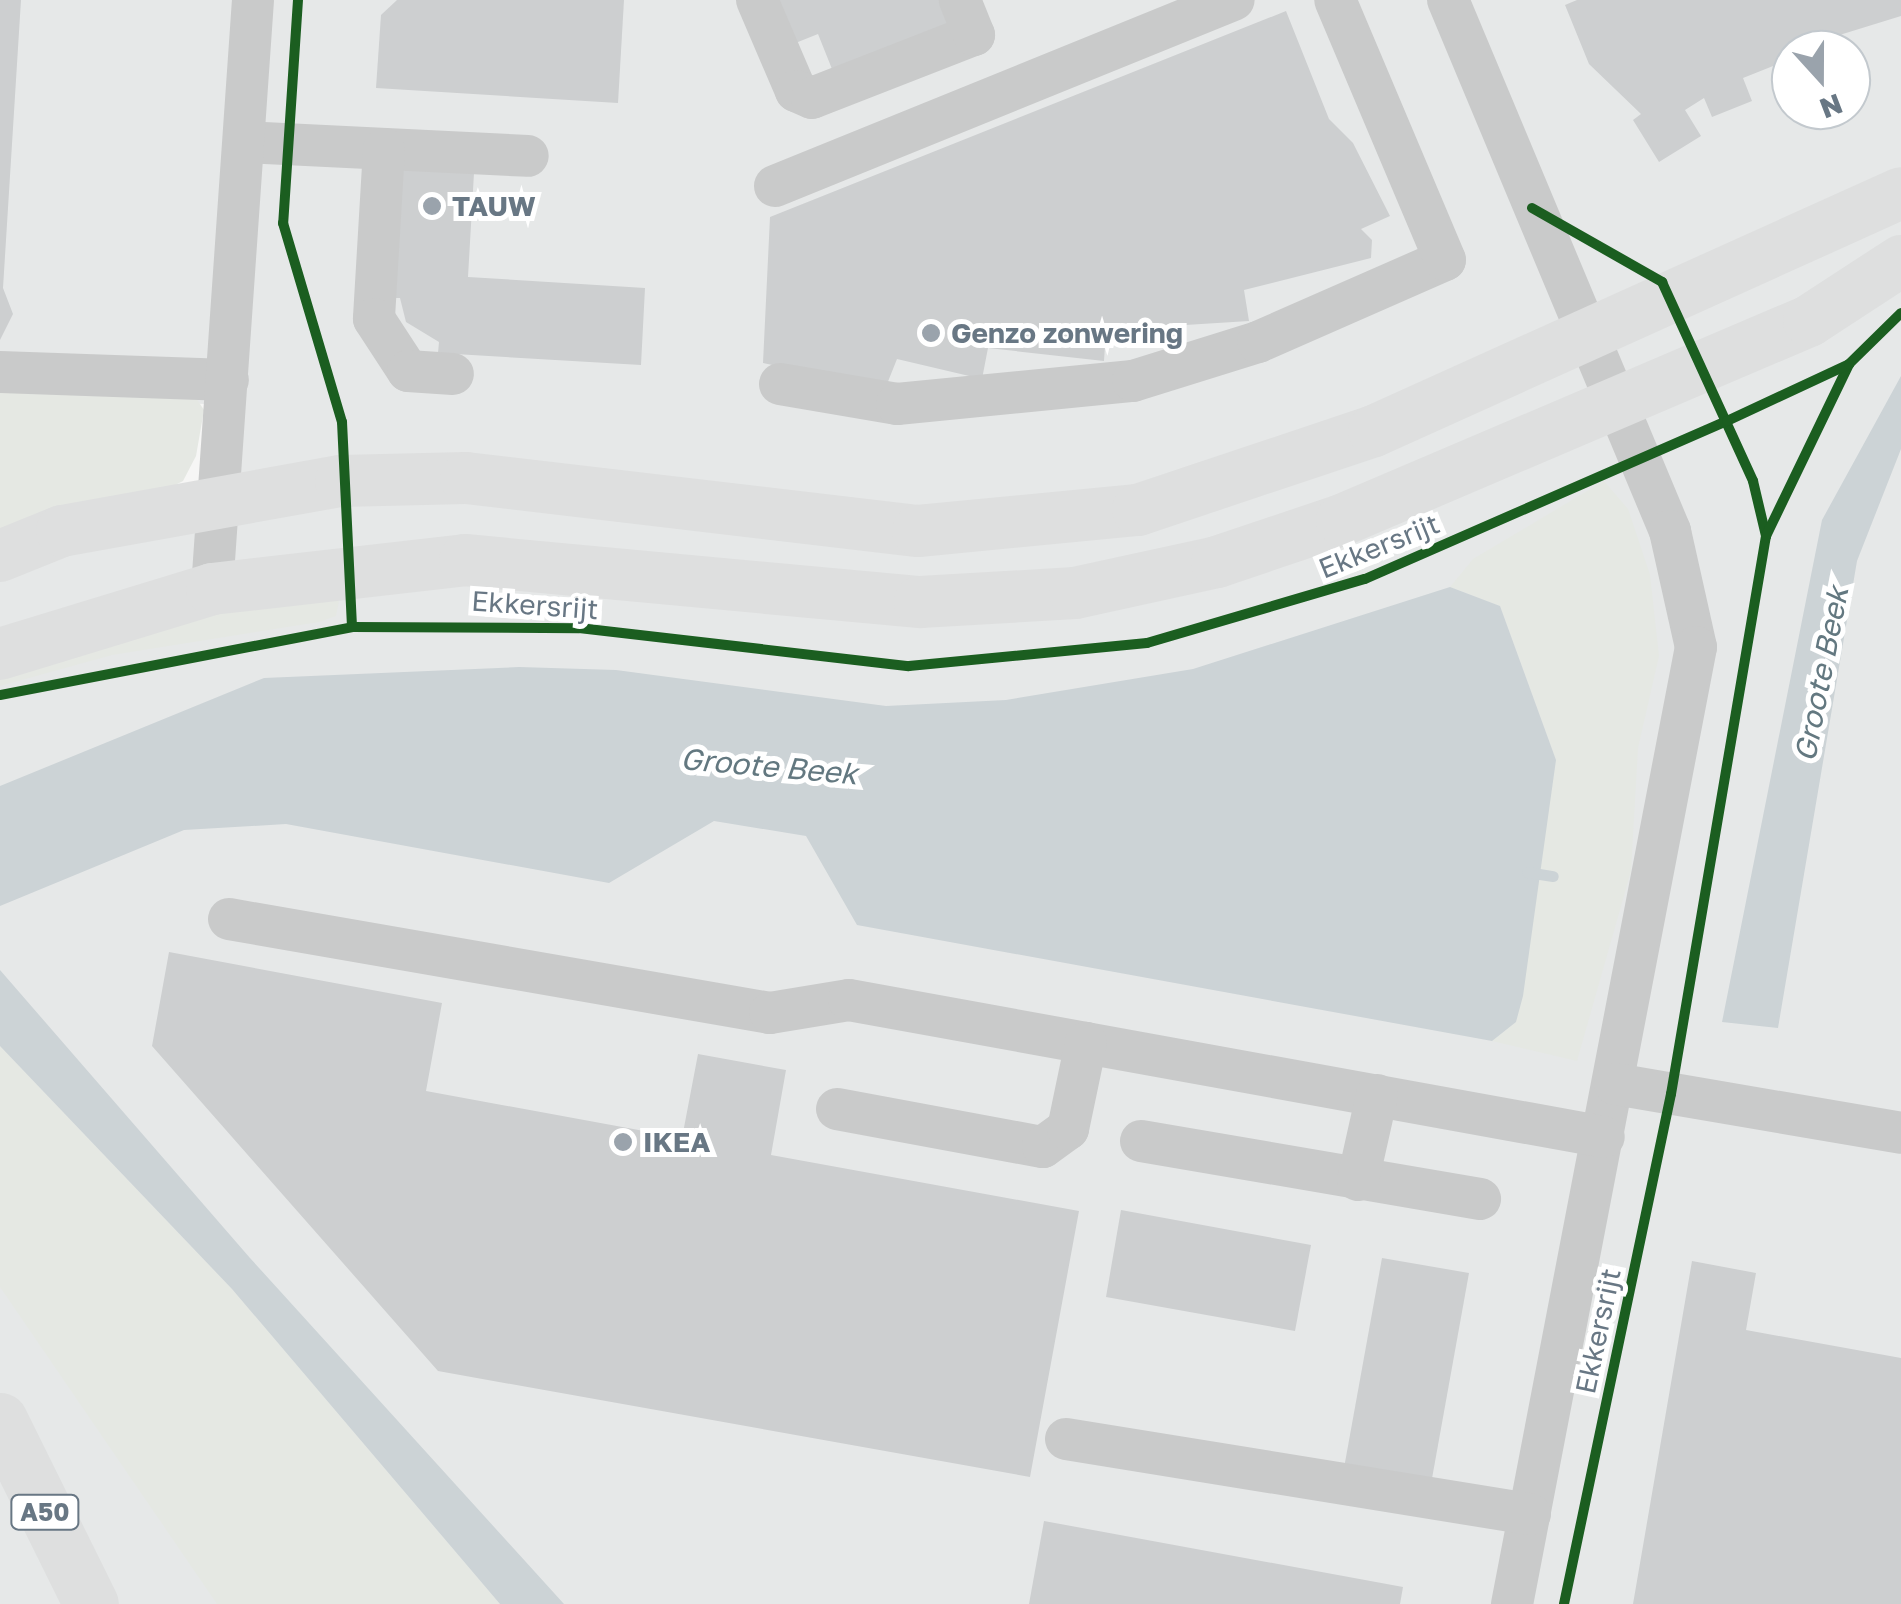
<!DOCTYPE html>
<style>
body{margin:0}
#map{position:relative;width:1901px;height:1604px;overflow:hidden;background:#f6f6f5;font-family:"Golos Text",sans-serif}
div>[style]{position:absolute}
.built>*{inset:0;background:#e6e8e8}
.green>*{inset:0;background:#e5e8e3}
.water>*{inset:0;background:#ccd3d6}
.stream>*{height:11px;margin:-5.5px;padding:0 5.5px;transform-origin:5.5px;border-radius:5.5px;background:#ccd3d6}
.building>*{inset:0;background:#cdcfd0}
.minor>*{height:42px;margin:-21px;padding:0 21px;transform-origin:21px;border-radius:21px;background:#c9caca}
.major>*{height:52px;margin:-26px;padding:0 26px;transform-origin:26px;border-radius:26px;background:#dedfdf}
.highway>*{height:55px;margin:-27.5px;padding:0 27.5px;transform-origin:27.5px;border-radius:27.5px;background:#dedfdf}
.cycleway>*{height:10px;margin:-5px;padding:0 5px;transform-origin:5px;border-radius:5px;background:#1b5e20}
.dots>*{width:28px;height:28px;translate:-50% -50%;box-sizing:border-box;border:5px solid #fff;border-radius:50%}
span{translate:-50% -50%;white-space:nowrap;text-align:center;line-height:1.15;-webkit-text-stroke:10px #fff;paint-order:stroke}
.shield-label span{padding:2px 8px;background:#fff;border:2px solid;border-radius:8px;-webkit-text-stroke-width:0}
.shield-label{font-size:25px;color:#687784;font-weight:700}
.poi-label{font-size:28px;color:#687784;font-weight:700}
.left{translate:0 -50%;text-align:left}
.street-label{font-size:28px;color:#687784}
.water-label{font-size:30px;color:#637880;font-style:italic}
.north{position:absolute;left:1771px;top:30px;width:100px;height:100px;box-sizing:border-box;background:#fff;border:2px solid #c3c9ce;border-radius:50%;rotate:159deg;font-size:28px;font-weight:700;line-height:40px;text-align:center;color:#687784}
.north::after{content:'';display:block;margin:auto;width:35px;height:45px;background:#9aa3ac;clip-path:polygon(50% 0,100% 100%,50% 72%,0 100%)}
</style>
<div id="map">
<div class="built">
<div style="clip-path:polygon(evenodd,0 0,1901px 0,1901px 1604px,0 1604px,0 545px,201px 483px,209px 404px,0 400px,0 0,1791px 50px,1851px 50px,1851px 110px,1791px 110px,1791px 50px)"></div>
</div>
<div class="green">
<div style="clip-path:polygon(0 385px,194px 395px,204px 410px,196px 456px,183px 481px,154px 496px,0 535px)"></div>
<div style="clip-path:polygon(1604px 481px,1628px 509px,1650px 575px,1659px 656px,1638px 748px,1631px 871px,1577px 1061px,1492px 1041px,1516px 1022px,1556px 760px,1500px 606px,1450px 587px,1473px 559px)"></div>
<div style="clip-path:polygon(342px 585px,336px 616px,319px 622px,112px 655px,0 686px,0 670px,107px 629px)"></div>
<div style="clip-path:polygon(0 1046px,232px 1289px,500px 1604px,217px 1604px,0 1287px)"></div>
</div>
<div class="water">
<div style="clip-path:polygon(1901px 376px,1901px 449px,1857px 561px,1778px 1028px,1722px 1022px,1822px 520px)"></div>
<div style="clip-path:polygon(1450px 587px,1500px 606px,1556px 760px,1523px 996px,1516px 1022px,1492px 1041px,857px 925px,806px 836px,714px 821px,609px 883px,286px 824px,184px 830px,0 906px,0 786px,264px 678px,519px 667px,616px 670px,886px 706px,1006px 700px,1193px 669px)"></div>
<div style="clip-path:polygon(0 970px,250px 1258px,564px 1604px,500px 1604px,232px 1289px,0 1046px)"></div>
</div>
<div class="stream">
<div style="left:1527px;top:872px;width:26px;rotate:9deg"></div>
</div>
<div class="building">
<div style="clip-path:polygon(0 0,21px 0,3px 288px,13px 314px,0 340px)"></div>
<div style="clip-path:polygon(397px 0,624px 0,618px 103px,376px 88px,381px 15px)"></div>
<div style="clip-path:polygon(769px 0,950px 0,959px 24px,834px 74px,818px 34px,788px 46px)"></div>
<div style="clip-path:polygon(1577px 0,1901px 0,1901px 16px,1791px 50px,1791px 59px,1743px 78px,1752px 101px,1712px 117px,1704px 98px,1685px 110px,1701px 136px,1659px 162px,1633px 120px,1641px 114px,1589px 64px,1565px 5px)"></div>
<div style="clip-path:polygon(1286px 11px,1329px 119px,1353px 143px,1390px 216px,1361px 229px,1372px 240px,1371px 258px,1244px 290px,1249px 321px,1106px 330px,1104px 361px,988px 348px,982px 379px,897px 359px,885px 389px,763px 363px,770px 217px)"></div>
<div style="clip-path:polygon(397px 169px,474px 173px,468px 277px,645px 288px,641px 365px,438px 353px,439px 342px,406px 322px,400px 298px,389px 298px)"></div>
<div style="clip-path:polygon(169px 952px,442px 1003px,426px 1091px,682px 1138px,698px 1054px,786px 1070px,771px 1155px,1079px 1211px,1030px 1477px,438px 1371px,152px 1046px)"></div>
<div style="clip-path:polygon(1121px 1210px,1311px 1245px,1295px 1331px,1106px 1297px)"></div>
<div style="clip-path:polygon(1382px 1258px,1469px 1273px,1431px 1484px,1344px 1468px)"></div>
<div style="clip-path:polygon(1692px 1261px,1756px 1273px,1746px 1330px,1901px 1358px,1901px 1604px,1633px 1604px)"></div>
<div style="clip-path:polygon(1044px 1521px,1403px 1587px,1400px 1604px,1029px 1604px)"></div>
</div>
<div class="minor">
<div style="left:757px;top:0;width:99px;rotate:66.8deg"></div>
<div style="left:796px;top:91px;width:17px;rotate:24deg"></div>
<div style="left:812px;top:98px;width:174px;rotate:-21.3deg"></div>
<div style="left:974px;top:35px;width:38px;rotate:-112deg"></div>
<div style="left:1448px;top:0;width:576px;rotate:67.31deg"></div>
<div style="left:1670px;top:531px;width:119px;rotate:77.4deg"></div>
<div style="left:1696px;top:647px;width:975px;rotate:100.88deg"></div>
<div style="left:244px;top:142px;width:284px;rotate:2.8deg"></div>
<div style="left:384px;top:149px;width:170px;rotate:93.4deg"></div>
<div style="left:374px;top:319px;width:62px;rotate:56.8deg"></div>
<div style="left:408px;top:371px;width:45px;rotate:3.8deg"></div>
<div style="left:775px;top:186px;width:495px;rotate:-22.1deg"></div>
<div style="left:0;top:372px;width:228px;rotate:2deg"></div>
<div style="left:780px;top:384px;width:119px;rotate:9.7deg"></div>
<div style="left:897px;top:404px;width:237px;rotate:-5.6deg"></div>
<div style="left:1133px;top:381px;width:131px;rotate:-17.3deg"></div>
<div style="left:1258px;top:342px;width:204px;rotate:-23.7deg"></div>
<div style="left:1445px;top:260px;width:282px;rotate:-112.9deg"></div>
<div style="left:212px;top:589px;width:590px;rotate:-86.02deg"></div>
<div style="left:229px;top:919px;width:549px;rotate:9.86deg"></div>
<div style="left:770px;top:1013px;width:80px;rotate:-9.3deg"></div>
<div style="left:849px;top:1000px;width:767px;rotate:10.28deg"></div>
<div style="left:1615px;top:1084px;width:290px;rotate:9.7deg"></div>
<div style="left:837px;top:1109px;width:209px;rotate:10.5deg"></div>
<div style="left:1043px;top:1147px;width:31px;rotate:-36deg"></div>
<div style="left:1068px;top:1129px;width:88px;rotate:-78.2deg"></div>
<div style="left:1141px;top:1141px;width:344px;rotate:9.7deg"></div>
<div style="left:1358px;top:1180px;width:87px;rotate:-77.4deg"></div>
<div style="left:1066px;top:1439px;width:470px;rotate:9.2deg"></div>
</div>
<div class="major">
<div style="left:0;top:556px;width:67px;rotate:-22deg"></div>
<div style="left:62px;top:531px;width:283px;rotate:-10.2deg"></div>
<div style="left:341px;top:481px;width:125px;rotate:-1.4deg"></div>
<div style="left:466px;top:478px;width:455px;rotate:6.7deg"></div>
<div style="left:918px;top:531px;width:221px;rotate:-5.5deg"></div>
<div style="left:1138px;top:510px;width:249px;rotate:-18.5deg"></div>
<div style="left:1374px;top:431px;width:578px;rotate:-24.3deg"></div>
<div style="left:0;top:654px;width:222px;rotate:-17deg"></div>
<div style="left:212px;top:589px;width:255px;rotate:-6.5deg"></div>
<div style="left:465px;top:560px;width:457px;rotate:5.3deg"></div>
<div style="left:920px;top:602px;width:155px;rotate:-3.3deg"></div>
<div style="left:1075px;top:593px;width:145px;rotate:-12.3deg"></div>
<div style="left:1217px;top:562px;width:132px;rotate:-18.6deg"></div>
<div style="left:1342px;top:520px;width:508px;rotate:-23.08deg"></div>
<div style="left:1809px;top:321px;width:110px;rotate:-33.1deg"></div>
</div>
<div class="highway">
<div style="left:0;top:1420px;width:205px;rotate:63.7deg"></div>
</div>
<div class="cycleway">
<div style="left:298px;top:0;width:224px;rotate:93.8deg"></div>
<div style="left:283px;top:223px;width:208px;rotate:73.5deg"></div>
<div style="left:342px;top:422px;width:205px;rotate:87.2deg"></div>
<div style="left:1532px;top:208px;width:150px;rotate:29.6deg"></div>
<div style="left:1662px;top:282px;width:219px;rotate:65.4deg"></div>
<div style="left:1753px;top:481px;width:57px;rotate:76.7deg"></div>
<div style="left:1766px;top:536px;width:566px;rotate:99.66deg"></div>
<div style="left:1671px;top:1094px;width:521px;rotate:101.85deg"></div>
<div style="left:1766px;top:536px;width:191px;rotate:-64.2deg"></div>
<div style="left:0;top:695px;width:359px;rotate:-10.9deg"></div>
<div style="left:352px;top:627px;width:227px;rotate:0.3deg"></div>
<div style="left:579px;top:628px;width:332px;rotate:6.6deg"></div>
<div style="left:909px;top:666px;width:239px;rotate:-5.5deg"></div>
<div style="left:1147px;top:643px;width:227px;rotate:-16.4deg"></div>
<div style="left:1365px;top:579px;width:395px;rotate:-23.6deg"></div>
<div style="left:1727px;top:421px;width:135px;rotate:-25deg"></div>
<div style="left:1849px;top:364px;width:73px;rotate:-44.4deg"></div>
</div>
<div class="dots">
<div style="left:432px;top:206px;background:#9aa3ac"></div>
<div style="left:931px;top:333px;background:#9aa3ac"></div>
<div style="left:623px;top:1142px;background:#9aa3ac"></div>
</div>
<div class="shield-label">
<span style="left:45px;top:1512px">A50</span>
</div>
<div class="poi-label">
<span class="left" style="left:452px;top:206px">TAUW</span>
<span class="left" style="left:951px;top:333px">Genzo zonwering</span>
<span class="left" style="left:643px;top:1142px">IKEA</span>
</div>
<div class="street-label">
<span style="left:1379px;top:546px;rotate:-22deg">Ekkersrijt</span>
<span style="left:535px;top:605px;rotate:4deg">Ekkersrijt</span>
<span style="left:1598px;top:1331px;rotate:-78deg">Ekkersrijt</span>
</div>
<div class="water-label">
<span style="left:1821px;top:674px;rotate:-79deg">Groote Beek</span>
<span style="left:769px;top:766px;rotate:5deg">Groote Beek</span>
</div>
<div class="north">N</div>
</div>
